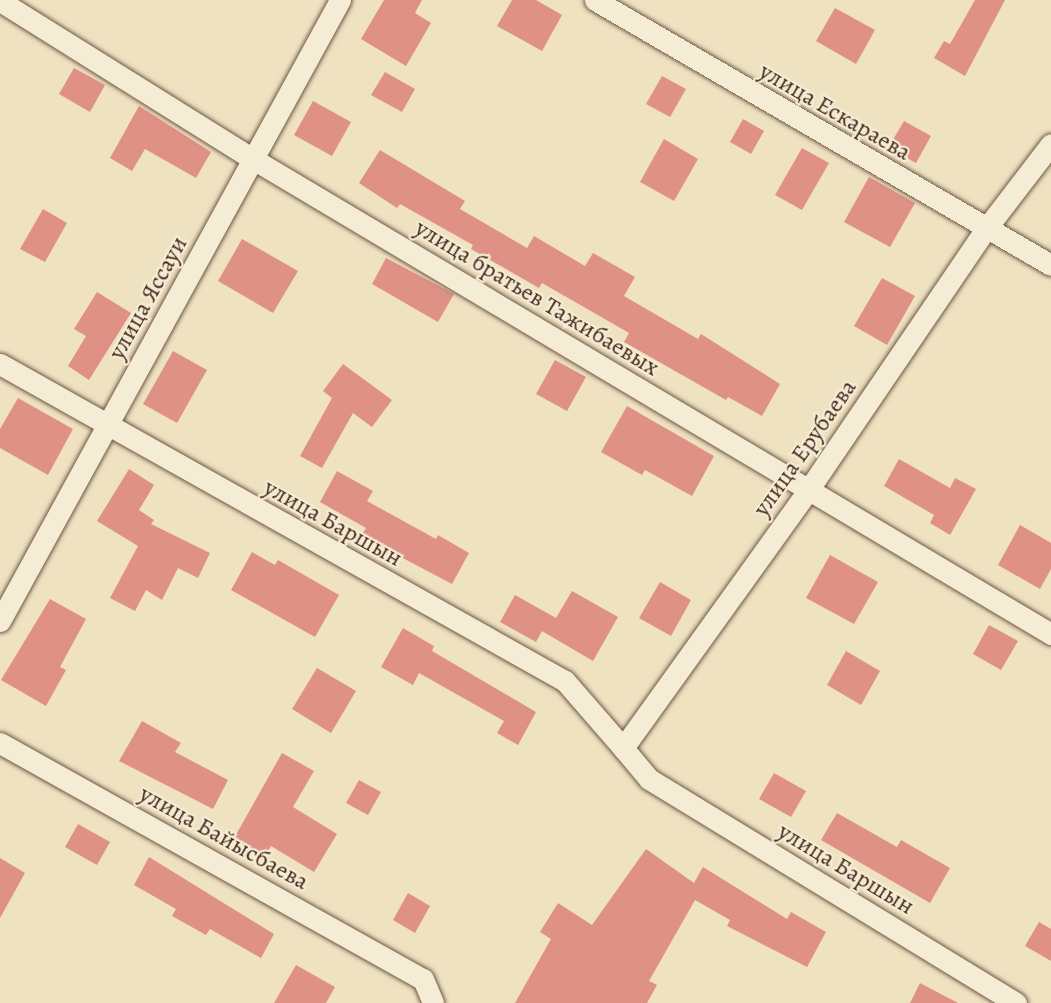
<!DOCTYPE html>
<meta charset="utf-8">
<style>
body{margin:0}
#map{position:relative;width:1051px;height:1003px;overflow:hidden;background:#efe2c0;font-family:Alegreya,serif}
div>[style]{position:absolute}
.building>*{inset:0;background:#e09185}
.roads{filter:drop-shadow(0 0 2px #705644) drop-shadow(0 0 2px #705644)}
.minor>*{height:21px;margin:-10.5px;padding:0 10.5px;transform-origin:10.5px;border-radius:10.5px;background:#f5ecd6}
span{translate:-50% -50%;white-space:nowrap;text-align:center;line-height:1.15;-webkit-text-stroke:4.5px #f5ecd6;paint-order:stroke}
.street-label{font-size:24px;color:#45281a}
</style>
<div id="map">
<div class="building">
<div style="clip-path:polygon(384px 0,422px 0,415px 13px,431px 23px,406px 66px,361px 39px)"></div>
<div style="clip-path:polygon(512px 0,536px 0,562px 15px,542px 51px,497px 26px)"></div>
<div style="clip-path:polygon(975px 0,1005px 0,965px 76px,934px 58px,944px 41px,950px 44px)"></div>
<div style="clip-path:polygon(835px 8px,875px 30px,856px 64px,816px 41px)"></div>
<div style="clip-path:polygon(74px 68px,105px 85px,90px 112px,59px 94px)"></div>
<div style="clip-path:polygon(385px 72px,415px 89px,402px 112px,371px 95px)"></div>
<div style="clip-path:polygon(662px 76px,686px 89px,670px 117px,646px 104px)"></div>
<div style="clip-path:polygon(313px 101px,351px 122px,332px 156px,294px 135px)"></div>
<div style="clip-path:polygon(139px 106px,211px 152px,196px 178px,145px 149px,132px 171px,110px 158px)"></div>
<div style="clip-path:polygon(743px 119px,764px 131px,751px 154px,730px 142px)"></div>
<div style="clip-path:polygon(904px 121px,931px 136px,916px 163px,888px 148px)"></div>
<div style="clip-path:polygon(664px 139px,698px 159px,674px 201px,640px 182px)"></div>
<div style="clip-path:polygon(802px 148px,829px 163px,802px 210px,775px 195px)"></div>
<div style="clip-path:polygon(380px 150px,465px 201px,460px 209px,527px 248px,534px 236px,585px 266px,593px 253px,635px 277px,624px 296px,698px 339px,701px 334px,780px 384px,762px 416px,728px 397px,726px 400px,624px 342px,629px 333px,542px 283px,539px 288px,471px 249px,473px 245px,400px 204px,397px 208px,359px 183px)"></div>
<div style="clip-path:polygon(869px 177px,915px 203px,890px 247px,844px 222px)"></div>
<div style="clip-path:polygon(43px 209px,67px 223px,45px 262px,20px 249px)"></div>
<div style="clip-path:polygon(242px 239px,298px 271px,273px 313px,218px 281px)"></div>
<div style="clip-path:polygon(386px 258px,454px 294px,438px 322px,372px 284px)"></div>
<div style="clip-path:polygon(882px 278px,915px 296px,887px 345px,854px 326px)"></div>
<div style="clip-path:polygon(97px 292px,131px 313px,89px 380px,68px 366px,86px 336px,74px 329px)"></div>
<div style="clip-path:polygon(173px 351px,207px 370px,177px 423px,143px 404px)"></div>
<div style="clip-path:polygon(555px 360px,586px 377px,567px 411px,536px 394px)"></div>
<div style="clip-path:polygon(343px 364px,392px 400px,372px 427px,353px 413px,322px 468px,300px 456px,332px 398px,323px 391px)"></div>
<div style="clip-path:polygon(18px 398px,73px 429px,48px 475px,0 448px,0 429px)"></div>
<div style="clip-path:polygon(627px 406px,714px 456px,692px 496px,645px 470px,642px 475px,601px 452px)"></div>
<div style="clip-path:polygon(899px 459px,950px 488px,955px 478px,976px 489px,950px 535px,930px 523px,934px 515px,884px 486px)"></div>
<div style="clip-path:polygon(129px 469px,154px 485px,139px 510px,154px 520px,151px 524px,210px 553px,198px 578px,178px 568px,162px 600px,146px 590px,135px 611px,110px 598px,138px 546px,97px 521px)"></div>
<div style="clip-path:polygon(337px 471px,373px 491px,367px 501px,436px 539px,438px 535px,469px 553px,452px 584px,361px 536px,366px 528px,320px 502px)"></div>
<div style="clip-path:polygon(1020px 525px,1051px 543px,1051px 569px,1040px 589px,998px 565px)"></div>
<div style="clip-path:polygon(252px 552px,275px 565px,278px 560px,339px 595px,315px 637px,231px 590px)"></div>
<div style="clip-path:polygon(830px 555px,878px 582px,854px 624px,806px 598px)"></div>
<div style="clip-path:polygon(660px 582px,691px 600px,671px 636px,639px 618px)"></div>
<div style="clip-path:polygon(572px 591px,618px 617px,593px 661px,542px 631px,536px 642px,500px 622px,515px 595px,556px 618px)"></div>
<div style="clip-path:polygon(50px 599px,86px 619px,60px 667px,66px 670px,46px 706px,1px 680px)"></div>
<div style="clip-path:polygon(989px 625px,1018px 641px,1001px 670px,973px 654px)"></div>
<div style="clip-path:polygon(403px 628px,434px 646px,432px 651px,536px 712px,518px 745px,497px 733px,504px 721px,419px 673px,413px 685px,381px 667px)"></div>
<div style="clip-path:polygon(846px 651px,880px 671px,861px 705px,827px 685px)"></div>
<div style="clip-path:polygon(317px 668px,356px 691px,331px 733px,292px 709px)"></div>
<div style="clip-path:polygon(142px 721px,181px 743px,175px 752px,228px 780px,213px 809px,119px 761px)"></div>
<div style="clip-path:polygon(282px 753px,314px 771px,293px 807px,337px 834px,314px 872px,271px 846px,264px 858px,233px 840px)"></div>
<div style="clip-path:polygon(774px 773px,806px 791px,791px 817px,759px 799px)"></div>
<div style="clip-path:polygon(359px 780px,381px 792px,368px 815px,346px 803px)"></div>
<div style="clip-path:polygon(837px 813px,897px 847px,901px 840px,950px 868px,930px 903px,821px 840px)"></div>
<div style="clip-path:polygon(78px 824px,110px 842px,97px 865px,65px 847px)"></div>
<div style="clip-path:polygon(646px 849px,694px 883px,703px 867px,787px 919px,791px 912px,826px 932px,807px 967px,727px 926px,730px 920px,695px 900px,649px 981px,657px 985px,647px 1003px,515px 1003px,551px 939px,540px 932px,558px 903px,592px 925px)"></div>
<div style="clip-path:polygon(149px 857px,274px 934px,261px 958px,210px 929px,206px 935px,172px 916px,176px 909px,134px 885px)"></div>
<div style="clip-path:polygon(0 858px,25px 873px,0 918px)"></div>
<div style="clip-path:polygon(408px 893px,430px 906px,415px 933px,393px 920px)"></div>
<div style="clip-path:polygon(1039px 922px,1051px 929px,1051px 961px,1025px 946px)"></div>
<div style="clip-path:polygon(296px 965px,335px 987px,326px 1003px,274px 1003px)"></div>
<div style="clip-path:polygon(920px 983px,958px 1003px,910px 1003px)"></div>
</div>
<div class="roads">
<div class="minor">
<div style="left:595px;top:0;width:527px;rotate:30.16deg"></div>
<div style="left:0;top:1px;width:298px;rotate:32deg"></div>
<div style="left:253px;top:159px;width:929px;rotate:30.76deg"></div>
<div style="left:0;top:364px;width:648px;rotate:29.3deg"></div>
<div style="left:565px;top:681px;width:89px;rotate:49.1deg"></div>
<div style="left:0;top:621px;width:708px;rotate:-61.3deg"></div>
<div style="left:0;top:743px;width:484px;rotate:29.2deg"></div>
<div style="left:423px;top:979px;width:26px;rotate:67deg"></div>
<div style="left:1016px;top:1003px;width:430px;rotate:-148.6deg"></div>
<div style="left:649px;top:779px;width:40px;rotate:-130deg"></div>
<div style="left:623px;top:748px;width:319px;rotate:-54.3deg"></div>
<div style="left:809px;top:489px;width:313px;rotate:-55.8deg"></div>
<div style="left:985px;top:230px;width:108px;rotate:-52.5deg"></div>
</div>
</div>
<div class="street-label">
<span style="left:835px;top:112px;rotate:30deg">улица Ескараева</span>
<span style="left:148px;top:298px;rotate:-61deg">улица Яссауи</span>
<span style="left:537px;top:298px;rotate:31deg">улица братьев Тажибаевых</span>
<span style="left:805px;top:448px;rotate:-55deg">улица Ерубаева</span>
<span style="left:333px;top:523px;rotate:29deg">улица Баршын</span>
<span style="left:224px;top:838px;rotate:29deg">улица Байысбаева</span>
<span style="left:846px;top:869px;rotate:31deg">улица Баршын</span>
</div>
</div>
